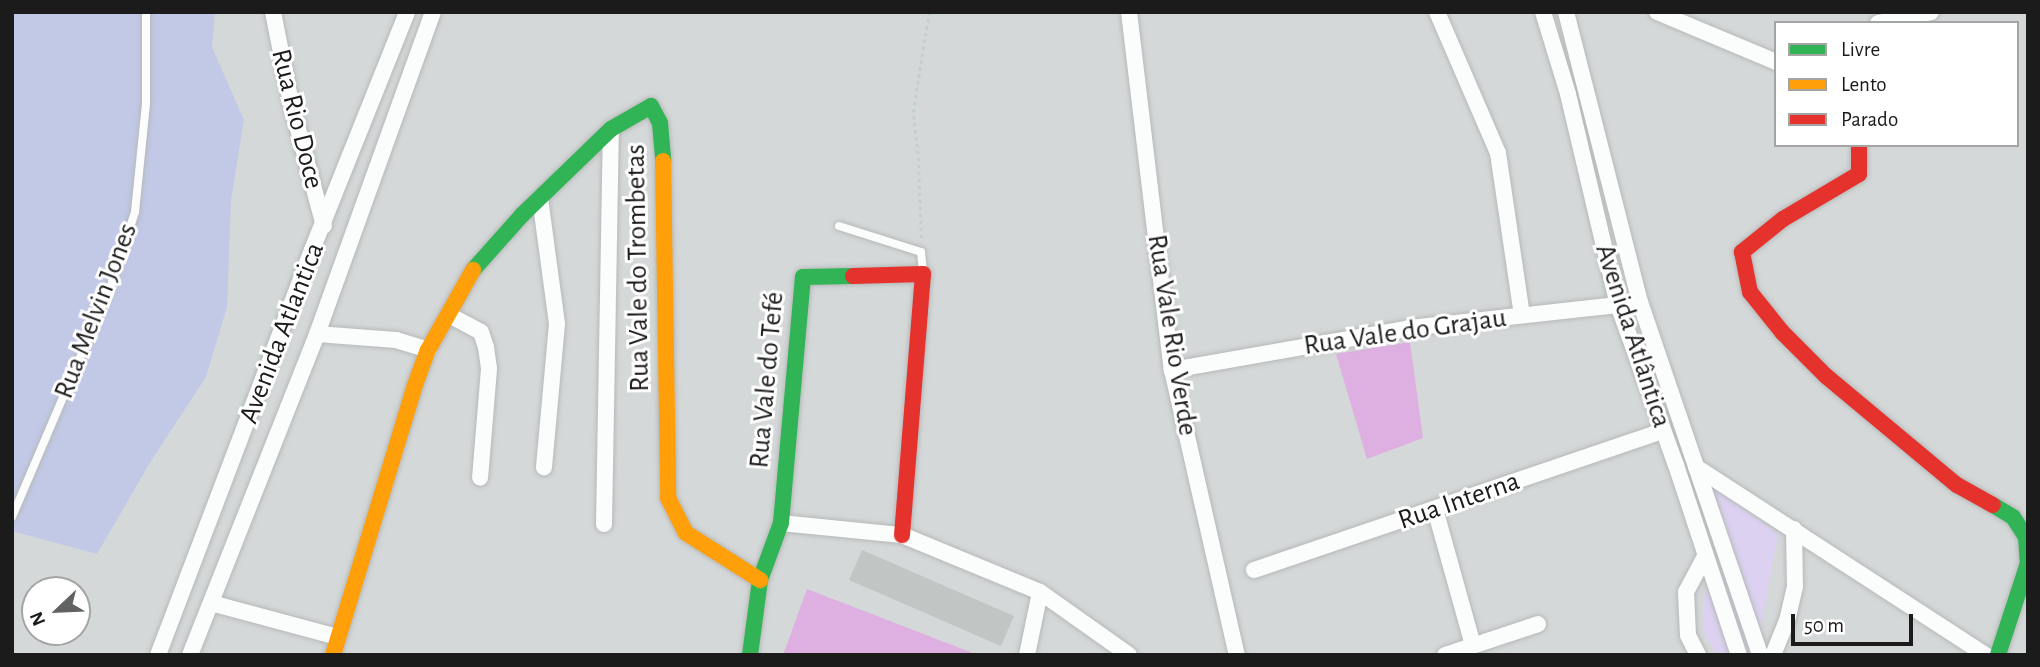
<!DOCTYPE html>
<meta charset="utf-8">
<style>
body{margin:0}
#map{position:relative;width:2040px;height:667px;overflow:hidden;background:#e3e9e9;font-family:"Alegreya Sans",sans-serif}
div>[style]{position:absolute}
.residential>*{inset:0;background:#d5d8d8}
.grass>*{inset:0;background:#c2c9e7}
.park>*{inset:0;background:#dcd1f1}
.pitch>*{inset:0;background:#deafe1}
.building>*{inset:0;background:#c1c6c5}
.path>*{height:2.5px;margin-top:-1.25px;transform-origin:0;background:repeating-linear-gradient(90deg,#c1d1c9 0 3.5px,transparent 0 7px)}
.roads{filter:drop-shadow(0 0 2px #b6b9b9) drop-shadow(0 0 2px #b6b9b9)}
.lane>*{height:8px;margin:-4px;padding:0 4px;transform-origin:4px;border-radius:4px;background:#fbfcfc}
.street>*{height:16px;margin:-8px;padding:0 8px;transform-origin:8px;border-radius:8px;background:#fbfcfc}
.fast>*{height:16px;margin:-8px;padding:0 8px;transform-origin:8px;border-radius:8px;background:#30b455}
.slow>*{height:16px;margin:-8px;padding:0 8px;transform-origin:8px;border-radius:8px;background:#ff9f0a}
.jam>*{height:16px;margin:-8px;padding:0 8px;transform-origin:8px;border-radius:8px;background:#e5322d}
span{translate:-50% -50%;white-space:nowrap;text-align:center;line-height:1.15;-webkit-text-stroke:6px #fff;paint-order:stroke}
.street-label{font-size:28px;color:#1b1b1b}
.frame{position:absolute;inset:0;border:14px solid #1b1b1b;pointer-events:none}
.legend{position:absolute;left:1774px;top:21px;width:245px;height:126px;box-sizing:border-box;background:#fff;border:2px solid #a4a4a4;margin:0;padding:9px 12px;list-style:none;font-size:21px;color:#1b1b1b}
.legend li{display:flex;align-items:center;gap:14px;height:35px}
.legend b{width:35px;border:2px solid #a4a4a4}
.north{position:absolute;left:21px;top:576px;width:70px;height:70px;box-sizing:border-box;background:#fff;border:2px solid #a4a4a4;border-radius:50%;rotate:247deg;font-size:19px;font-weight:700;line-height:28px;text-align:center;color:#1b1b1b}
.north::after{content:'';display:block;margin:auto;width:24px;height:32px;background:#616363;clip-path:polygon(50% 0,100% 100%,50% 72%,0 100%)}
.scale{position:absolute;left:1791px;top:614px;width:122px;height:32px;box-sizing:border-box;border:4px solid #1b1b1b;border-top:0;padding-left:9px;font-size:21px;line-height:24px;white-space:nowrap;color:#1b1b1b;-webkit-text-stroke:5px #fff;paint-order:stroke}
</style>
<div id="map">
<div class="residential">
<div style="clip-path:polygon(evenodd,12px 12px,2028px 12px,2028px 655px,12px 655px,12px 12px,1776px 23px,2017px 23px,2017px 145px,1776px 145px,1776px 23px,12px 12px,35px 590px,77px 590px,77px 632px,35px 632px,35px 590px)"></div>
</div>
<div class="grass">
<div style="clip-path:polygon(12px 12px,215px 12px,212px 47px,244px 120px,231px 200px,227px 307px,206px 377px,151px 461px,97px 554px,12px 531px)"></div>
</div>
<div class="park">
<div style="clip-path:polygon(1703px 479px,1778px 534px,1756px 655px,1716px 655px,1704px 632px,1703px 605px,1708px 580px,1728px 555px)"></div>
</div>
<div class="pitch">
<div style="clip-path:polygon(1410px 342px,1423px 438px,1367px 459px,1336px 354px)"></div>
<div style="clip-path:polygon(807px 589px,978px 655px,783px 655px)"></div>
</div>
<div class="building">
<div style="clip-path:polygon(862px 550px,1014px 616px,1001px 646px,849px 580px)"></div>
</div>
<div class="path">
<div style="left:921px;top:238px;width:84px;rotate:-92deg"></div>
<div style="left:918px;top:154px;width:42px;rotate:-96.8deg"></div>
<div style="left:913px;top:112px;width:101px;rotate:-80.9deg"></div>
</div>
<div class="roads">
<div class="lane">
<div style="left:839px;top:226px;width:86px;rotate:17.6deg"></div>
<div style="left:921px;top:252px;width:19px;rotate:84deg"></div>
<div style="left:12px;top:517px;width:255px;rotate:-66.9deg"></div>
<div style="left:112px;top:282px;width:74px;rotate:-71.8deg"></div>
<div style="left:135px;top:212px;width:110px;rotate:-84.2deg"></div>
<div style="left:146px;top:103px;width:91px;rotate:-90deg"></div>
</div>
<div class="street">
<div style="left:273px;top:12px;width:93px;rotate:78.8deg"></div>
<div style="left:291px;top:103px;width:127px;rotate:75deg"></div>
<div style="left:1129px;top:12px;width:361px;rotate:83.2deg"></div>
<div style="left:1172px;top:370px;width:292px;rotate:77.2deg"></div>
<div style="left:1437px;top:12px;width:154px;rotate:66.6deg"></div>
<div style="left:1498px;top:153px;width:164px;rotate:81.6deg"></div>
<div style="left:1543px;top:12px;width:86px;rotate:73deg"></div>
<div style="left:1568px;top:94px;width:217px;rotate:76.7deg"></div>
<div style="left:1618px;top:305px;width:170px;rotate:70.1deg"></div>
<div style="left:1676px;top:465px;width:200px;rotate:71.7deg"></div>
<div style="left:1566px;top:12px;width:299px;rotate:75.7deg"></div>
<div style="left:1640px;top:302px;width:373px;rotate:71.2deg"></div>
<div style="left:1657px;top:12px;width:129px;rotate:22.8deg"></div>
<div style="left:1878px;top:23px;width:54px;rotate:-11.7deg"></div>
<div style="left:540px;top:198px;width:127px;rotate:82.3deg"></div>
<div style="left:557px;top:324px;width:144px;rotate:95.2deg"></div>
<div style="left:449px;top:315px;width:36px;rotate:28deg"></div>
<div style="left:481px;top:332px;width:16px;rotate:72deg"></div>
<div style="left:486px;top:347px;width:22px;rotate:82deg"></div>
<div style="left:489px;top:369px;width:109px;rotate:94.7deg"></div>
<div style="left:317px;top:334px;width:79px;rotate:4.3deg"></div>
<div style="left:396px;top:340px;width:34px;rotate:17deg"></div>
<div style="left:1172px;top:370px;width:241px;rotate:-10deg"></div>
<div style="left:1409px;top:328px;width:218px;rotate:-6.3deg"></div>
<div style="left:1696px;top:467px;width:345px;rotate:33deg"></div>
<div style="left:1435px;top:509px;width:141px;rotate:74.4deg"></div>
<div style="left:781px;top:523px;width:122px;rotate:5.7deg"></div>
<div style="left:902px;top:535px;width:149px;rotate:22.4deg"></div>
<div style="left:1040px;top:592px;width:109px;rotate:35.3deg"></div>
<div style="left:604px;top:524px;width:395px;rotate:-89deg"></div>
<div style="left:1254px;top:570px;width:432px;rotate:-18.8deg"></div>
<div style="left:211px;top:603px;width:131px;rotate:15deg"></div>
<div style="left:158px;top:655px;width:433px;rotate:-69.2deg"></div>
<div style="left:312px;top:250px;width:256px;rotate:-68.2deg"></div>
<div style="left:190px;top:655px;width:345px;rotate:-68.4deg"></div>
<div style="left:317px;top:334px;width:342px;rotate:-70.2deg"></div>
<div style="left:1027px;top:655px;width:64px;rotate:-78.3deg"></div>
<div style="left:1445px;top:655px;width:98px;rotate:-18.4deg"></div>
<div style="left:1698px;top:655px;width:22px;rotate:-117deg"></div>
<div style="left:1688px;top:635px;width:43px;rotate:-92.7deg"></div>
<div style="left:1686px;top:592px;width:40px;rotate:-62deg"></div>
<div style="left:1773px;top:655px;width:37px;rotate:-68deg"></div>
<div style="left:1787px;top:621px;width:35px;rotate:-77deg"></div>
<div style="left:1795px;top:587px;width:58px;rotate:-91deg"></div>
</div>
<div class="fast">
<div style="left:473px;top:270px;width:74px;rotate:-48.3deg"></div>
<div style="left:522px;top:215px;width:124px;rotate:-44deg"></div>
<div style="left:611px;top:129px;width:46px;rotate:-29.9deg"></div>
<div style="left:651px;top:106px;width:19px;rotate:62deg"></div>
<div style="left:660px;top:123px;width:38px;rotate:85deg"></div>
<div style="left:1993px;top:505px;width:23px;rotate:31deg"></div>
<div style="left:2013px;top:517px;width:24px;rotate:57deg"></div>
<div style="left:2026px;top:537px;width:26px;rotate:86deg"></div>
<div style="left:2028px;top:563px;width:97px;rotate:108.1deg"></div>
<div style="left:750px;top:655px;width:76px;rotate:-82.4deg"></div>
<div style="left:760px;top:580px;width:61px;rotate:-69.8deg"></div>
<div style="left:781px;top:523px;width:247px;rotate:-84.9deg"></div>
<div style="left:803px;top:277px;width:50px;rotate:-1.1deg"></div>
</div>
<div class="slow">
<div style="left:663px;top:161px;width:337px;rotate:89.1deg"></div>
<div style="left:668px;top:498px;width:39px;rotate:63deg"></div>
<div style="left:686px;top:533px;width:88px;rotate:32.4deg"></div>
<div style="left:333px;top:655px;width:282px;rotate:-73.1deg"></div>
<div style="left:415px;top:385px;width:37px;rotate:-70deg"></div>
<div style="left:428px;top:350px;width:92px;rotate:-60.6deg"></div>
</div>
<div class="jam">
<div style="left:1859px;top:145px;width:29px;rotate:90deg"></div>
<div style="left:1859px;top:174px;width:88px;rotate:149.4deg"></div>
<div style="left:1783px;top:219px;width:53px;rotate:141.2deg"></div>
<div style="left:1742px;top:252px;width:41px;rotate:78.7deg"></div>
<div style="left:1750px;top:292px;width:51px;rotate:51.3deg"></div>
<div style="left:1782px;top:332px;width:62px;rotate:45deg"></div>
<div style="left:1826px;top:376px;width:170px;rotate:39.8deg"></div>
<div style="left:1957px;top:485px;width:41px;rotate:29.1deg"></div>
<div style="left:853px;top:276px;width:70px;rotate:-1.6deg"></div>
<div style="left:923px;top:274px;width:262px;rotate:94.6deg"></div>
</div>
</div>
<div class="street-label">
<span style="left:297px;top:119px;rotate:76deg">Rua Rio Doce</span>
<span style="left:638px;top:268px;rotate:-91deg">Rua Vale do Trombetas</span>
<span style="left:96px;top:311px;rotate:-69deg">Rua Melvin Jones</span>
<span style="left:1405px;top:332px;rotate:-8deg">Rua Vale do Grajau</span>
<span style="left:282px;top:333px;rotate:-69deg">Avenida Atlantica</span>
<span style="left:1172px;top:335px;rotate:81deg">Rua Vale Rio Verde</span>
<span style="left:1633px;top:336px;rotate:72deg">Avenida Atlântica</span>
<span style="left:767px;top:380px;rotate:-85deg">Rua Vale do Tefé</span>
<span style="left:1459px;top:501px;rotate:-19deg">Rua Interna</span>
</div>
<div class="frame"></div>
<ul class="legend">
<li><b style="height:9px;background:#30b455"></b>Livre</li>
<li><b style="height:9px;background:#ff9f0a"></b>Lento</li>
<li><b style="height:9px;background:#e5322d"></b>Parado</li>
</ul>
<div class="north">N</div>
<div class="scale">50 m</div>
</div>
